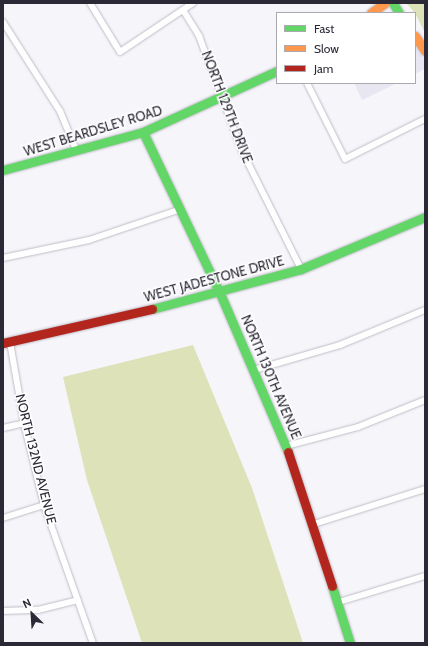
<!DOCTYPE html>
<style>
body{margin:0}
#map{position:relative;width:428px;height:646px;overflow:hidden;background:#f6f5fa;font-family:Cabin,sans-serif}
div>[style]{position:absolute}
.built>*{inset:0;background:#e7e6f1}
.green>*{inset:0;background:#dde2b9}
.roads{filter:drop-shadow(0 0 1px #bebdc6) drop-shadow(0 0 1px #bebdc6)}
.street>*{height:6px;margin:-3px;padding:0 3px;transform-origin:3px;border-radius:3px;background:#fefefe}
.fast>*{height:9px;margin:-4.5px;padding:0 4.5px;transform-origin:4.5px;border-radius:4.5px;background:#63d668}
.slow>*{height:9px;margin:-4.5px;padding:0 4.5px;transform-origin:4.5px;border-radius:4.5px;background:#ff974d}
.jam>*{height:9px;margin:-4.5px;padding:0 4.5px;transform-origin:4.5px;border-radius:4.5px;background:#b3261e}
span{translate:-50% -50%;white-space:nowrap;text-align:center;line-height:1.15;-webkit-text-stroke:3px #fff;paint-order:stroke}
.street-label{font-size:13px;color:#2b2936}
.frame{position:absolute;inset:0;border:4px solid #2b2936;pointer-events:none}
.legend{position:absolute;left:276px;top:12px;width:140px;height:72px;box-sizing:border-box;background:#fff;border:1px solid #aaa9af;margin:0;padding:5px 7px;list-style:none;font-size:12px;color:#2b2936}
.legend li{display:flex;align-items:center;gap:8px;height:20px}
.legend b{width:20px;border:1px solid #aaa9af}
.north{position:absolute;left:12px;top:594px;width:40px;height:40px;-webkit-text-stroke:3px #fff;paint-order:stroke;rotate:335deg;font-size:11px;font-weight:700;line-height:16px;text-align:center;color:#2b2936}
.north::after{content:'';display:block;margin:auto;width:14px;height:18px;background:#2b2936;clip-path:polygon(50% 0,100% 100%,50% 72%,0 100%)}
</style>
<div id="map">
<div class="built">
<div style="clip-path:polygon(415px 46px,425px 61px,425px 69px,415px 74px)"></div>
<div style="clip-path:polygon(354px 83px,397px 83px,362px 100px)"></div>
</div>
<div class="green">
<div style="clip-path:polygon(406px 3px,425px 3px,425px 33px,415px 13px)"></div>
<div style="clip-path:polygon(193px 345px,252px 488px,303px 643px,142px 643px,87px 480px,63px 377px)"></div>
</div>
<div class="roads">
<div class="street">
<div style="left:90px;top:3px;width:57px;rotate:58.5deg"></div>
<div style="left:120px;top:52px;width:88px;rotate:-33.9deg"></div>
<div style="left:183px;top:10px;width:31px;rotate:58deg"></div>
<div style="left:199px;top:36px;width:123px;rotate:69.5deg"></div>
<div style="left:242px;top:151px;width:132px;rotate:63.4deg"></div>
<div style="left:3px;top:22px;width:106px;rotate:57.4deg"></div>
<div style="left:60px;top:111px;width:44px;rotate:67.5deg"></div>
<div style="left:307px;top:83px;width:85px;rotate:63.4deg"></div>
<div style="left:345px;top:159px;width:89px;rotate:-26.6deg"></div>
<div style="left:3px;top:258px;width:88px;rotate:-11.8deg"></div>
<div style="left:89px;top:240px;width:94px;rotate:-18.6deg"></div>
<div style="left:10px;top:342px;width:82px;rotate:80.2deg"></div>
<div style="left:24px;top:423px;width:84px;rotate:76.3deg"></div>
<div style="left:44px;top:505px;width:146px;rotate:70.5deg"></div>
<div style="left:254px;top:370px;width:90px;rotate:-16.2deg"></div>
<div style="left:340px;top:345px;width:92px;rotate:-22.4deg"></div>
<div style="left:3px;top:428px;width:22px;rotate:-13deg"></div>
<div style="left:286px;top:446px;width:74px;rotate:-14.8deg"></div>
<div style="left:358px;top:427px;width:72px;rotate:-21.9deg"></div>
<div style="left:3px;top:518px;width:43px;rotate:-17.6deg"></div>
<div style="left:314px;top:524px;width:116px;rotate:-17.5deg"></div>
<div style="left:339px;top:602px;width:90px;rotate:-16.8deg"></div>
<div style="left:3px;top:611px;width:35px;rotate:-2deg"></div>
<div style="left:38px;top:610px;width:41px;rotate:-14deg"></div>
</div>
<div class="fast">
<div style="left:393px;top:3px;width:12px;rotate:59deg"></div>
<div style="left:143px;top:132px;width:176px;rotate:64.5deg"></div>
<div style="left:219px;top:291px;width:175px;rotate:66.8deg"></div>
<div style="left:3px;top:170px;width:145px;rotate:-15.2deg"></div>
<div style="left:143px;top:132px;width:147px;rotate:-24.5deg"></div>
<div style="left:152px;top:309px;width:154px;rotate:-15deg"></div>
<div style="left:301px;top:269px;width:134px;rotate:-22.8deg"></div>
<div style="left:332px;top:586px;width:60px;rotate:72.5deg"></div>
</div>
<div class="slow">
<div style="left:371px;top:13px;width:17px;rotate:-36deg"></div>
<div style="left:415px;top:36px;width:18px;rotate:56deg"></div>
</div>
<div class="jam">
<div style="left:3px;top:343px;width:153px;rotate:-12.9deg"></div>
<div style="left:288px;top:452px;width:141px;rotate:71.8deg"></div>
</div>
</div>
<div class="street-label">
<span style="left:227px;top:107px;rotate:69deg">NORTH 129TH DRIVE</span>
<span style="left:93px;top:131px;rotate:-17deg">WEST BEARDSLEY ROAD</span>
<span style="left:214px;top:279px;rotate:-15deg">WEST JADESTONE DRIVE</span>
<span style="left:271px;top:377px;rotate:67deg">NORTH 130TH AVENUE</span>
<span style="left:36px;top:459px;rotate:76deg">NORTH 132ND AVENUE</span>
</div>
<div class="frame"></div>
<ul class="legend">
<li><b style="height:5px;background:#63d668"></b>Fast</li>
<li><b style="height:5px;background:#ff974d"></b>Slow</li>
<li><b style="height:5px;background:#b3261e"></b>Jam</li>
</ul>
<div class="north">N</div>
</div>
